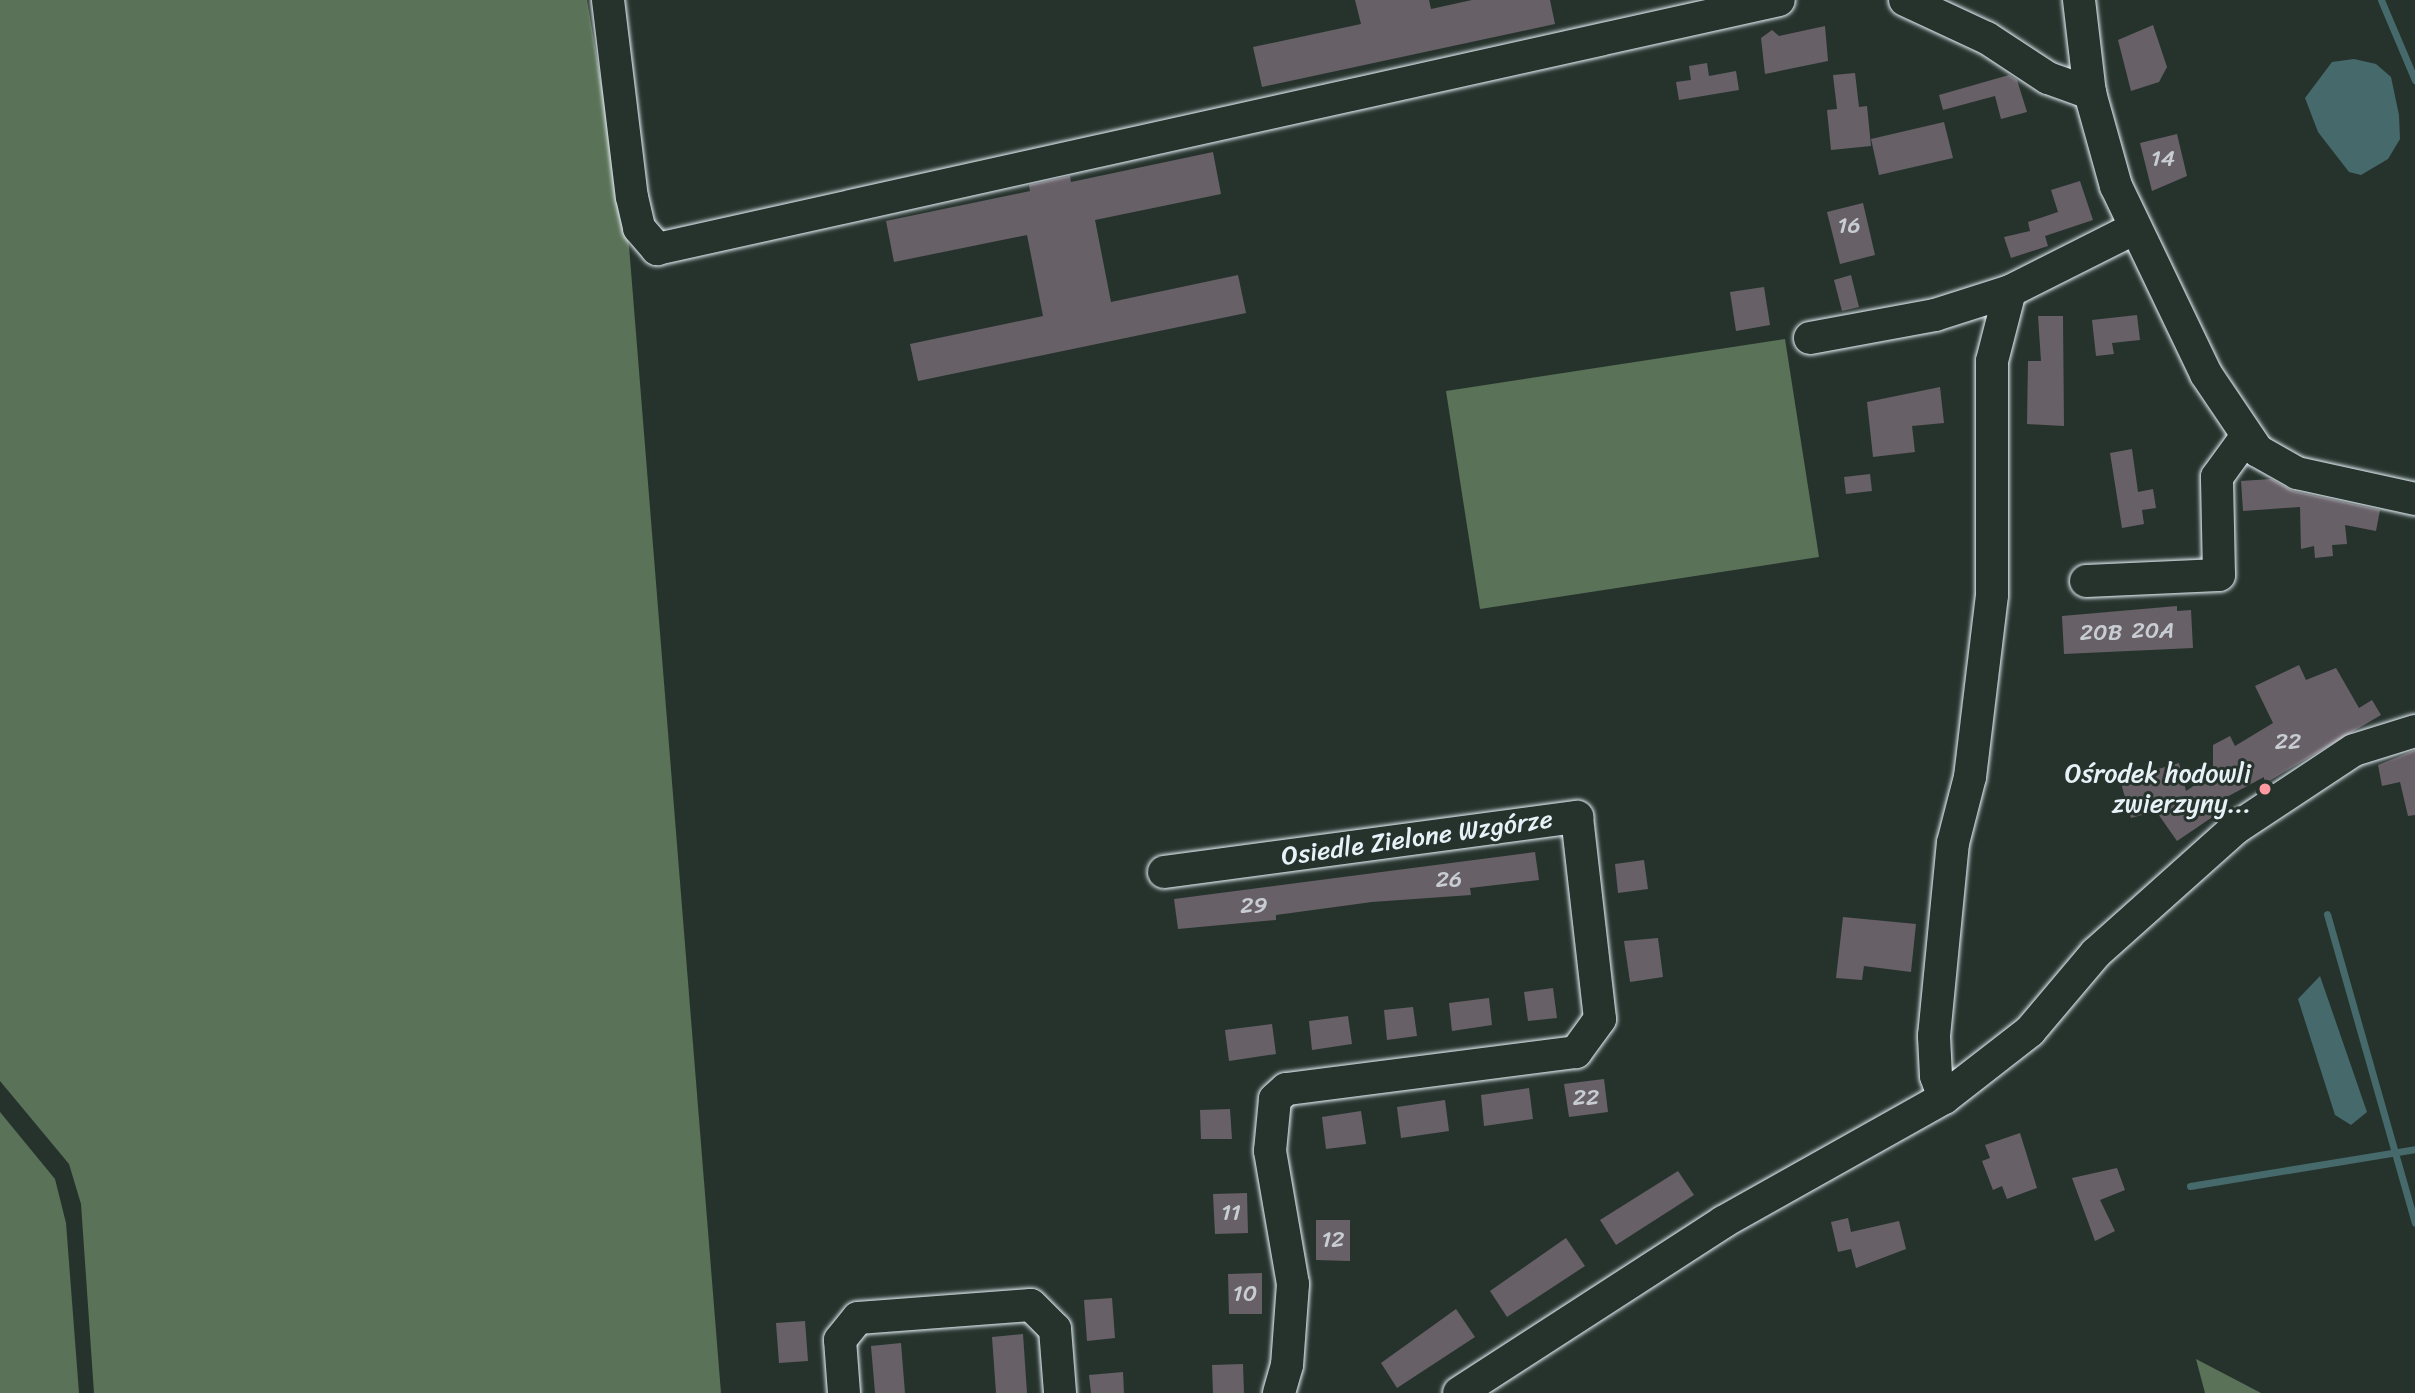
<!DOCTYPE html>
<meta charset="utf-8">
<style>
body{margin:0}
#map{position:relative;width:2415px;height:1393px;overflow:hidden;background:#26332d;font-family:Sriracha,sans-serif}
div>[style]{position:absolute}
.green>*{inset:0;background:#5a7257}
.water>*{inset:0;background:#46696b}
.stream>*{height:7px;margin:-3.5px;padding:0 3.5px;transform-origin:3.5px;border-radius:3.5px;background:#46696b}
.building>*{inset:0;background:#686067}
.roads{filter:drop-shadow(0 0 2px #e8f1f8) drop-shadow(0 0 2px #e8f1f8)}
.minor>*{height:32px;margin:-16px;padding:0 16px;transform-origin:16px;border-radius:16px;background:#26332d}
.dots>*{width:19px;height:19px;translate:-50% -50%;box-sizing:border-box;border:4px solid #26332d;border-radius:50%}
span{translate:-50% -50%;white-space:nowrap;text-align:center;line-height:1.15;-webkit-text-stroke:6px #26332d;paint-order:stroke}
.number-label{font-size:23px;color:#c8cdd4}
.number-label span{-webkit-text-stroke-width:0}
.poi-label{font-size:26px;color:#e8f1f8}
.right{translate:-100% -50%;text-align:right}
.street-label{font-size:26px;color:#e8f1f8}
</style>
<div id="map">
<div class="green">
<div style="clip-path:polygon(0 0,587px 0,629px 246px,721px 1393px,94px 1393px,81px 1204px,69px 1164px,0 1081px)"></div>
<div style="clip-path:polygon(1785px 339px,1819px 557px,1480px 609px,1446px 391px)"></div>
<div style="clip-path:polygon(0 1112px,55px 1179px,66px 1223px,79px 1393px,0 1393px)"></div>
<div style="clip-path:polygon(2196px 1359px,2261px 1393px,2205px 1393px)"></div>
</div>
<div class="water">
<div style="clip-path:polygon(2354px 59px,2376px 64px,2391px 77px,2399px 115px,2400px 139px,2388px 159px,2361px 175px,2349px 172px,2318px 132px,2305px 98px,2332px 62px)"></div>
<div style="clip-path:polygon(2320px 976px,2367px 1112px,2351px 1125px,2335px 1115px,2298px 999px)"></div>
</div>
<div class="stream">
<div style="left:2381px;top:0;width:87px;rotate:67deg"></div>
<div style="left:2327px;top:914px;width:321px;rotate:74.1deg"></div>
<div style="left:2190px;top:1186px;width:228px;rotate:-9.3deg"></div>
</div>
<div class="building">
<div style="clip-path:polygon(1355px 0,1429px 0,1431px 9px,1472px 0,1550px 0,1555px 24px,1262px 87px,1253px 47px,1361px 24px)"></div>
<div style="clip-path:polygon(2153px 25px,2167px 67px,2159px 82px,2131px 91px,2118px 40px)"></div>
<div style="clip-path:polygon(1825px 26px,1828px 61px,1765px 74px,1761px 38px,1772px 30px,1779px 36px)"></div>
<div style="clip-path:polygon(1707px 63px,1709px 76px,1736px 71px,1739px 90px,1679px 100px,1676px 82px,1691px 80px,1689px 66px)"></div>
<div style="clip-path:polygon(1855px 73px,1859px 107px,1867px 106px,1871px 146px,1831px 150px,1827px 110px,1837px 109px,1833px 75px)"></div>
<div style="clip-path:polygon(2009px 75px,2017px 80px,2027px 112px,2001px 119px,1995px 96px,1943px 110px,1939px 95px)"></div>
<div style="clip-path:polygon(1944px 122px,1953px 158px,1879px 175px,1871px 139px)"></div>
<div style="clip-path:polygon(2177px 134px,2187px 176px,2152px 191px,2140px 143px)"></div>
<div style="clip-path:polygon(1213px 152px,1221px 194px,1095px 220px,1111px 302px,1238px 275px,1246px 313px,918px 381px,910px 344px,1043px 316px,1027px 235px,894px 262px,886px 221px,1030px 191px,1029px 185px,1070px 176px,1071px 182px)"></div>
<div style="clip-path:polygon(2080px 181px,2093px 220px,2045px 236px,2048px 246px,2011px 258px,2004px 237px,2030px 231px,2028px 222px,2058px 212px,2051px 190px)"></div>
<div style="clip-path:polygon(1863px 203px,1875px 255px,1840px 264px,1827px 212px)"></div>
<div style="clip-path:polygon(1851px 275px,1859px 307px,1842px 311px,1834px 280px)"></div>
<div style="clip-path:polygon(1764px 287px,1770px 325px,1736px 331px,1730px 292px)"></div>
<div style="clip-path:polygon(2137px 315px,2140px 340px,2112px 343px,2114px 354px,2096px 356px,2092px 320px)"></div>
<div style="clip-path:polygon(2038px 316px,2063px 316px,2064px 426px,2027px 424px,2028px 361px,2041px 361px)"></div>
<div style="clip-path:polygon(1940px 387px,1944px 423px,1912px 426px,1915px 452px,1873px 457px,1867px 402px)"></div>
<div style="clip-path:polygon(2132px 449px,2138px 492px,2153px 489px,2156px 508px,2142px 510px,2144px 524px,2122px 528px,2110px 453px)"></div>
<div style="clip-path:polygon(1870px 474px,1872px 491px,1846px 494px,1844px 477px)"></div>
<div style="clip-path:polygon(2271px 479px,2293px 491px,2380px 510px,2376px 531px,2345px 525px,2347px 544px,2332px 545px,2333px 556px,2315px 558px,2314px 546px,2301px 549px,2300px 507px,2243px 511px,2241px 481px)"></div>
<div style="clip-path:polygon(2177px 606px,2177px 611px,2191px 610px,2193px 648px,2064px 654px,2062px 616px)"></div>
<div style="clip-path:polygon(2299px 665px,2306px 680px,2336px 668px,2359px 708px,2372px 700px,2381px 715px,2264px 784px,2264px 777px,2208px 807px,2214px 816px,2177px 841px,2156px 811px,2131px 818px,2120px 780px,2179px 763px,2186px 791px,2213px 773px,2213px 745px,2230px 736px,2235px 746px,2273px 723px,2255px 686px)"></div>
<div style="clip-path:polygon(2415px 750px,2415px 815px,2408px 816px,2400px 782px,2382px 786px,2378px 765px)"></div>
<div style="clip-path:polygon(1535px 852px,1539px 880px,1470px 888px,1471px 895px,1372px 902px,1276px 915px,1276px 920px,1178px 929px,1174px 899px)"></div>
<div style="clip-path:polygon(1644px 860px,1648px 889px,1618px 893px,1615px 864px)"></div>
<div style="clip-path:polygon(1843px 917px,1916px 924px,1911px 972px,1864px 966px,1862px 980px,1836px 978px)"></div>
<div style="clip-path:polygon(1658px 938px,1663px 977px,1630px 982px,1624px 941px)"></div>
<div style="clip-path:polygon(1553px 988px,1557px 1018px,1528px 1021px,1524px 992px)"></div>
<div style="clip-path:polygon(1489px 998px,1492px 1025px,1452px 1031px,1449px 1003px)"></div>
<div style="clip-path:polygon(1413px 1007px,1417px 1036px,1387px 1040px,1384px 1010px)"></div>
<div style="clip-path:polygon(1348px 1016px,1352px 1044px,1312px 1050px,1309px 1021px)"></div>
<div style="clip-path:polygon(1272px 1024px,1276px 1054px,1229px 1061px,1225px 1030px)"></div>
<div style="clip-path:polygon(1604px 1079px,1608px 1112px,1569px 1117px,1564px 1084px)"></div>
<div style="clip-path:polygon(1529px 1088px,1533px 1119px,1484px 1126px,1481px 1095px)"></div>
<div style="clip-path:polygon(1445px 1100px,1449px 1131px,1401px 1138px,1397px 1107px)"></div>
<div style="clip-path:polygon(1230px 1109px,1232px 1139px,1201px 1139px,1200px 1110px)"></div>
<div style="clip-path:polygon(1361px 1111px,1366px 1144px,1326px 1149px,1322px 1117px)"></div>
<div style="clip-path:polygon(2020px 1133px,2037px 1188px,2007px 1199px,2002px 1186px,1993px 1190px,1982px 1161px,1990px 1158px,1985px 1145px)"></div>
<div style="clip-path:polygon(2117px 1168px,2125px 1190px,2100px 1200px,2115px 1231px,2095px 1241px,2072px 1178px)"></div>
<div style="clip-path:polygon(1678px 1171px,1694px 1195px,1616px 1245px,1600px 1220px)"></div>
<div style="clip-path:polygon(1247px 1193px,1248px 1233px,1215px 1234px,1213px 1194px)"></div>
<div style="clip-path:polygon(1848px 1218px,1851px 1232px,1899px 1221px,1906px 1249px,1856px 1268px,1851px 1249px,1838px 1252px,1831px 1222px)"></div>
<div style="clip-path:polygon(1316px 1220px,1350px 1220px,1350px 1261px,1316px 1260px)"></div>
<div style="clip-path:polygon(1566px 1238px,1585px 1266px,1507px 1317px,1490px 1291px)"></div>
<div style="clip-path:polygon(1262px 1273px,1262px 1314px,1229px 1314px,1228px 1274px)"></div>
<div style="clip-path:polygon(1112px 1298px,1115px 1338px,1087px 1341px,1084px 1300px)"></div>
<div style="clip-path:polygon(1456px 1309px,1475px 1337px,1397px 1388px,1381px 1363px)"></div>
<div style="clip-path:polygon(805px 1321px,808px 1361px,779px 1363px,776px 1323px)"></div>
<div style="clip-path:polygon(1023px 1334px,1027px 1393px,996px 1393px,992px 1337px)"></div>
<div style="clip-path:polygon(901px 1343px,905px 1393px,875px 1393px,871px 1346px)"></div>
<div style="clip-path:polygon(1243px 1364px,1244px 1393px,1213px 1393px,1212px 1365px)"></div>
<div style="clip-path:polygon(1123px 1372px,1124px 1393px,1091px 1393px,1089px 1375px)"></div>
</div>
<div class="roads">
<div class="minor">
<div style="left:608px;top:0;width:198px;rotate:83.1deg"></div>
<div style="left:632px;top:197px;width:32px;rotate:77deg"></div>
<div style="left:639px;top:228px;width:28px;rotate:49deg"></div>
<div style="left:657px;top:249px;width:1149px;rotate:-12.51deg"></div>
<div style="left:1905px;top:0;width:90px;rotate:24.9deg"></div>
<div style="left:1987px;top:38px;width:73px;rotate:33.3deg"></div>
<div style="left:2048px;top:78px;width:45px;rotate:19.7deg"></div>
<div style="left:2090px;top:93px;width:97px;rotate:74.4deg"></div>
<div style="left:2116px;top:186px;width:208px;rotate:64.4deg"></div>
<div style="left:2206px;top:374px;width:93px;rotate:56deg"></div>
<div style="left:2258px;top:451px;width:45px;rotate:29.4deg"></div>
<div style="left:2297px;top:473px;width:121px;rotate:12.4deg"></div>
<div style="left:2079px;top:0;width:94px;rotate:83.3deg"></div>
<div style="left:1810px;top:338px;width:127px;rotate:-10.4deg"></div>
<div style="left:1935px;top:315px;width:79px;rotate:-17.7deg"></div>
<div style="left:2086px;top:581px;width:133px;rotate:-2.6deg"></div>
<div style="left:2219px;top:575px;width:98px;rotate:-91.2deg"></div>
<div style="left:2217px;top:477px;width:49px;rotate:-54.1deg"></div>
<div style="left:1164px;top:872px;width:417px;rotate:-7.6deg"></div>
<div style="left:1577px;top:817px;width:203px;rotate:83.5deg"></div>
<div style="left:1600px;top:1019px;width:41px;rotate:126deg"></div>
<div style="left:1576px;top:1052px;width:292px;rotate:172.7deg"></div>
<div style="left:1286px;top:1089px;width:15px;rotate:138deg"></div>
<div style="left:1275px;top:1099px;width:52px;rotate:95.5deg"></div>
<div style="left:1270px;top:1151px;width:135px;rotate:80.2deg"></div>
<div style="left:1293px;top:1284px;width:81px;rotate:94.2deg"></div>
<div style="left:1287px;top:1365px;width:29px;rotate:106deg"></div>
<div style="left:1944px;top:1098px;width:23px;rotate:-110deg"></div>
<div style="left:1936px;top:1076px;width:40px;rotate:-92.9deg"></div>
<div style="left:1934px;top:1036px;width:194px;rotate:-84.4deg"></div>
<div style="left:1953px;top:843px;width:68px;rotate:-75.6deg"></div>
<div style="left:1970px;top:777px;width:183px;rotate:-83.1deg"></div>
<div style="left:1992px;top:595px;width:234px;rotate:-90deg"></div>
<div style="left:1992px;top:361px;width:72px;rotate:-75.6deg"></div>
<div style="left:2010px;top:291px;width:140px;rotate:-26.7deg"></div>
<div style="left:844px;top:1393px;width:53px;rotate:-94.3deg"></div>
<div style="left:840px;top:1340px;width:28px;rotate:-51deg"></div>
<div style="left:858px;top:1318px;width:173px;rotate:-4.3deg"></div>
<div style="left:1031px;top:1305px;width:34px;rotate:45deg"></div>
<div style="left:1055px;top:1329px;width:64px;rotate:85.5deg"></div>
<div style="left:1459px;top:1393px;width:315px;rotate:-32.9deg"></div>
<div style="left:1723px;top:1222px;width:253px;rotate:-29.3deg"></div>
<div style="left:1944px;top:1098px;width:109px;rotate:-37.9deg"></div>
<div style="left:2030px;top:1031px;width:102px;rotate:-49.8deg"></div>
<div style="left:2096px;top:953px;width:188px;rotate:-41.8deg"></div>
<div style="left:2236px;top:828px;width:141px;rotate:-33.5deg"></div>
<div style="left:2354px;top:750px;width:64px;rotate:-17.3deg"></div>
</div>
</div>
<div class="dots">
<div style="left:2265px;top:789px;background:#ff9aa2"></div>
</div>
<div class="number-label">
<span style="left:2163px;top:159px">14</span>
<span style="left:1849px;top:226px">16</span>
<span style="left:2153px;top:631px">20A</span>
<span style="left:2101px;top:633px">20B</span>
<span style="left:2288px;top:742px">22</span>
<span style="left:1449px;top:880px">26</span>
<span style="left:1254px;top:906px">29</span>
<span style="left:1586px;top:1098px">22</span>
<span style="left:1231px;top:1213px">11</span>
<span style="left:1333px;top:1240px">12</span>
<span style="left:1245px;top:1294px">10</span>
</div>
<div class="poi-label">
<span class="right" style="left:2251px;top:789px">Ośrodek hodowli<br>zwierzyny...</span>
</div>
<div class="street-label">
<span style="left:1417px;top:838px;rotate:-8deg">Osiedle Zielone Wzgórze</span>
</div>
</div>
